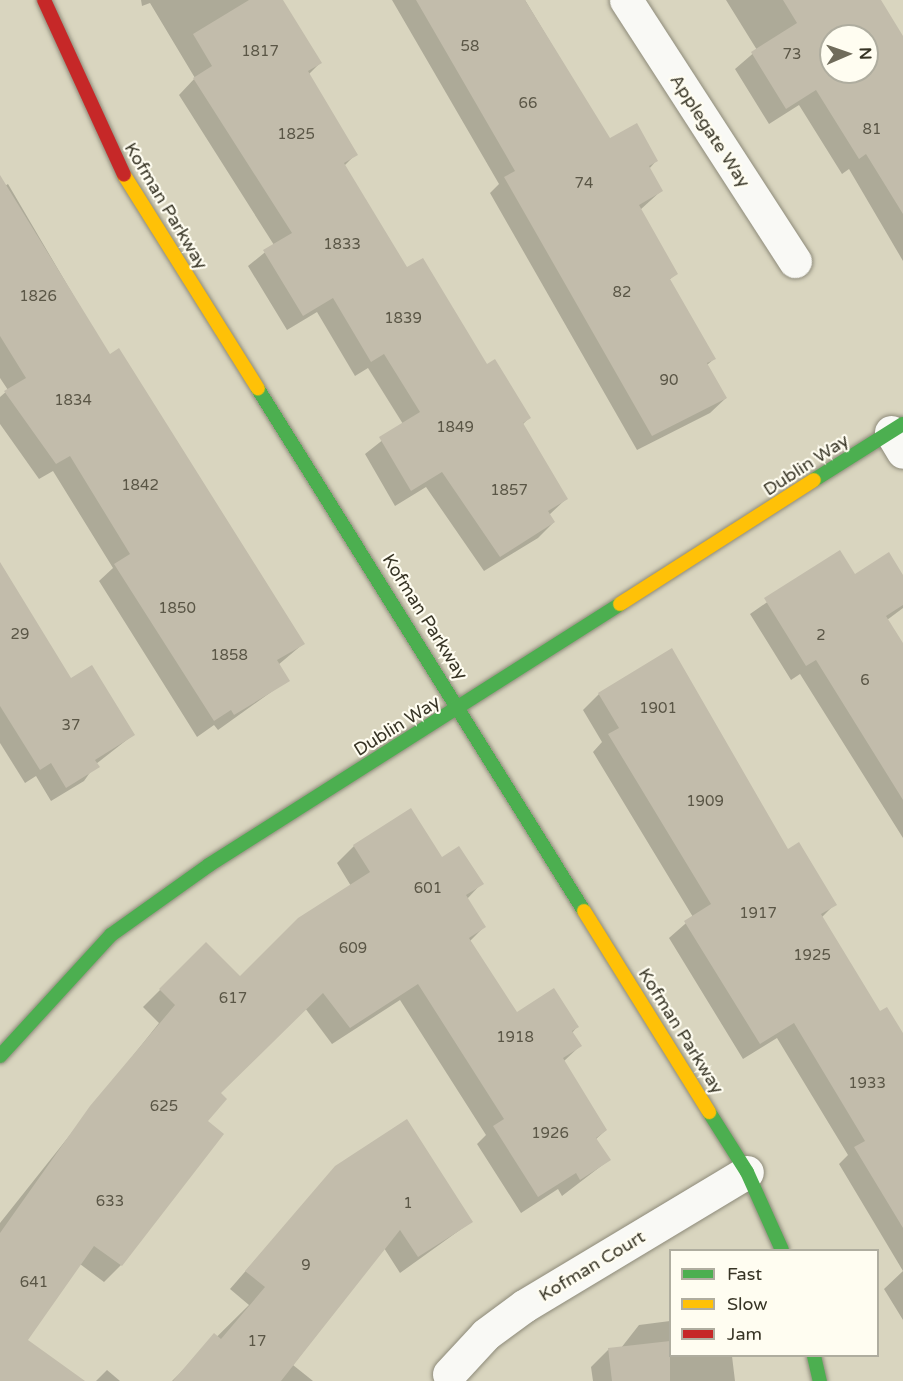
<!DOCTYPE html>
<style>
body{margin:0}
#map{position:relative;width:903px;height:1381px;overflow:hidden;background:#d9d5bf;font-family:"Varela Round",sans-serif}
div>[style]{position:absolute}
.shadow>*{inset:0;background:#0003}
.building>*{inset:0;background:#c2bcab}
.roads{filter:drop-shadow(0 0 2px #8d8a79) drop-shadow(0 0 2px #8d8a79)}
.street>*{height:33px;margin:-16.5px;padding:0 16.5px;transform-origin:16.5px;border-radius:16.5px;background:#f9f9f5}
.fast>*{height:14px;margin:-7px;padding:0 7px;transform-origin:7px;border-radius:7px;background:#4caf50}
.slow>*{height:14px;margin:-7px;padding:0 7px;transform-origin:7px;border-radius:7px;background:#ffc107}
.jam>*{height:14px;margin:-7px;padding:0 7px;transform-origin:7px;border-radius:7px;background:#c62828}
span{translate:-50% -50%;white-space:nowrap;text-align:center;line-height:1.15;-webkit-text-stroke:4.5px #fffdf1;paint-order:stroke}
.number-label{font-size:15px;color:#5a5646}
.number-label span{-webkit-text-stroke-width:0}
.street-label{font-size:18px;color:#373425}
.legend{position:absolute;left:669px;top:1249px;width:210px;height:108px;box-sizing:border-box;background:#fffdf1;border:2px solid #afad9f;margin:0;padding:8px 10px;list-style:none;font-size:18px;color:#373425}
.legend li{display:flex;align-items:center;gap:12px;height:30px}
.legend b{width:30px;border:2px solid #afad9f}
.north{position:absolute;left:819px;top:24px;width:60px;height:60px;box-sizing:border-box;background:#fffdf1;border:2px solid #afad9f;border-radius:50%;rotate:88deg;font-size:16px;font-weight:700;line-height:24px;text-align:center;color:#373425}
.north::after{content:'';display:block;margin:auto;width:21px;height:27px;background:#706c5b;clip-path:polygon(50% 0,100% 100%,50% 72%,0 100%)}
</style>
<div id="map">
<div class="shadow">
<div style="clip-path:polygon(141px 0,282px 0,320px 63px,308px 75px,356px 154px,344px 166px,407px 269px,529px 418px,522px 425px,566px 499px,549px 515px,554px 522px,538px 538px,484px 571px,426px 487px,395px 506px,365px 454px,403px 424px,368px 368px,355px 376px,317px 312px,287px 330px,248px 266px,274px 245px,179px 95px,195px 78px,150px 3px,142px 6px)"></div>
<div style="clip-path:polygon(392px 0,525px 0,609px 140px,656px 161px,649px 169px,661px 191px,640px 210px,676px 274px,669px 280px,714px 359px,707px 365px,726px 398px,710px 413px,637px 450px,490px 193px,499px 184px)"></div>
<div style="clip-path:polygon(evenodd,726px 0,876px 0,903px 46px,903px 261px,849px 169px,842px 174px,799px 105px,769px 124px,735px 69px,757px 50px,726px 0,831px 36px,867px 36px,867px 72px,831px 72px,831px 36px)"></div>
<div style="clip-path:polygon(8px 184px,109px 356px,303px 644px,278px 665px,288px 680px,218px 730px,214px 725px,197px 737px,99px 581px,113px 568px,53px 471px,39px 479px,0 424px,0 397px,8px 390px,0 378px,0 189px)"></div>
<div style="clip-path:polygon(840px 552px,855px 576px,903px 578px,903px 608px,887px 620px,903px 646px,903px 838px,800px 674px,791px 680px,750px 614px)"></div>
<div style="clip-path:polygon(0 599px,71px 680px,133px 735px,96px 764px,84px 781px,51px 801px,36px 776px,25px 783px,0 743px)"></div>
<div style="clip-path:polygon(599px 694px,788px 851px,835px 904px,821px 918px,880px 1013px,903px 1036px,903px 1320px,884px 1289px,903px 1271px,839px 1164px,848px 1155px,777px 1038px,743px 1059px,669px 938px,693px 917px,593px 752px,602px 742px,583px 710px)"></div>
<div style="clip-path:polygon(410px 810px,441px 859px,482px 883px,467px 899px,484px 927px,470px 941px,517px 1014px,577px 1027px,572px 1033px,580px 1046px,563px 1062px,606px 1130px,595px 1140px,609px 1160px,562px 1196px,558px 1189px,521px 1213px,477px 1144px,486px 1135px,400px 1000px,332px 1044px,305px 1008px,219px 1093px,121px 1265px,104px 1282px,80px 1264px,26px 1340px,83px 1381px,0 1381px,0 1223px,159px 1023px,143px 1007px,206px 944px,240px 978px,351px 886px,337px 863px,354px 846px)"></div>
<div style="clip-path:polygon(336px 1167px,471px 1222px,400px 1273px,384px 1248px,293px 1365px,313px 1381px,172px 1381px,249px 1305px,230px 1289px)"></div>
<div style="clip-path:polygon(670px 1321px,670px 1356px,732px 1356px,735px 1381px,593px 1381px,591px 1367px,609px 1349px,621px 1348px,639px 1325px)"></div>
<div style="clip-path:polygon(107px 1370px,120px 1381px,96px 1381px)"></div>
</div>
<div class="building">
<div style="clip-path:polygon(249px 0,283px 0,322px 63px,308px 71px,358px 155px,344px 163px,407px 267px,423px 258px,487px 364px,495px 359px,531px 418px,523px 423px,568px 499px,548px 511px,555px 522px,500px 557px,442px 472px,411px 491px,379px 437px,420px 412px,384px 354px,371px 362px,333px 298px,303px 316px,263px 250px,292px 233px,193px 78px,212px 66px,193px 34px)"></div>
<div style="clip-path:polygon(416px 0,525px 0,610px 138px,637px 123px,658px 161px,649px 166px,663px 191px,639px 205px,678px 274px,670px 279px,716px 359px,707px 363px,727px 398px,652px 436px,504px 177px,515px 171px)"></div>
<div style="clip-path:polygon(evenodd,783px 0,881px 0,903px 36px,903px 214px,866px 154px,859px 159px,816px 90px,786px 109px,751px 52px,797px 23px,783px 0,831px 36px,867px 36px,867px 72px,831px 72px,831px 36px)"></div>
<div style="clip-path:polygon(0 175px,110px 354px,119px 348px,305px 644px,277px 660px,290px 681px,234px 715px,231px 710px,214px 721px,114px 564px,130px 554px,70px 456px,56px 464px,4px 391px,26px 378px,0 336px)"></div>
<div style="clip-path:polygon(840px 550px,855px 574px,889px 552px,903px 575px,903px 605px,886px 616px,903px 643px,903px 800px,816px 660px,806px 666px,764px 598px)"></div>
<div style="clip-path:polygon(0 562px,71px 678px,92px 665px,135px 735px,95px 760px,100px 767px,66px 788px,51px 763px,40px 770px,0 706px)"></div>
<div style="clip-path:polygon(672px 648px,788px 849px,799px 842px,837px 905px,821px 914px,880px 1011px,887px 1007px,903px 1033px,903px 1228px,854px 1147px,865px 1141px,794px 1023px,760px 1044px,684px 921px,711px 904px,608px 734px,619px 728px,598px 693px)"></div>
<div style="clip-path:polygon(411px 808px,442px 857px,459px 846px,484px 884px,466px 895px,486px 927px,469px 938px,517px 1012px,554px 988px,579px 1027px,572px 1031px,582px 1046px,563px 1058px,607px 1130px,596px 1138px,611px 1160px,580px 1180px,576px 1173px,538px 1197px,493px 1126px,504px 1119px,418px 984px,350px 1028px,323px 993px,221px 1093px,227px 1099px,208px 1121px,224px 1134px,122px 1266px,94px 1246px,28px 1340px,85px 1381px,0 1381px,0 1233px,90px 1106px,175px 1005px,159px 989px,206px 942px,240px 976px,298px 918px,370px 872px,353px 845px)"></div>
<div style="clip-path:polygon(407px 1119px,473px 1222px,418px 1257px,400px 1230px,281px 1381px,173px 1381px,214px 1333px,221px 1339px,265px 1287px,245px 1271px,335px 1166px)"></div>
<div style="clip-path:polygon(670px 1341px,670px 1381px,612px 1381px,608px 1348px)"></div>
</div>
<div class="roads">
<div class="street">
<div style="left:626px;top:0;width:311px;rotate:57.1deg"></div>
<div style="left:891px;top:432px;width:23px;rotate:59deg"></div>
<div style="left:449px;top:1374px;width:54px;rotate:-47.2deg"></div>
<div style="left:486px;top:1334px;width:47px;rotate:-36.4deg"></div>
<div style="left:524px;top:1306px;width:260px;rotate:-31deg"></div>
</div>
<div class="fast">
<div style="left:258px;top:389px;width:615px;rotate:58.01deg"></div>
<div style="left:814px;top:480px;width:105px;rotate:-32.2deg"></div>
<div style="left:0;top:1056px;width:164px;rotate:-47.5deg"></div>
<div style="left:111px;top:935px;width:120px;rotate:-35.5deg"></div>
<div style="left:209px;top:865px;width:487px;rotate:-32.4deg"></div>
<div style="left:709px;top:1112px;width:71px;rotate:57.7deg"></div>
<div style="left:747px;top:1172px;width:85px;rotate:65.8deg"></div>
<div style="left:814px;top:1356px;width:26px;rotate:77deg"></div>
</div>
<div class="slow">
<div style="left:124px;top:175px;width:252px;rotate:57.9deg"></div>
<div style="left:620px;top:604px;width:230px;rotate:-32.6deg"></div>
<div style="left:584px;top:911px;width:237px;rotate:58.1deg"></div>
</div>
<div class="jam">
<div style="left:44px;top:0;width:192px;rotate:65.4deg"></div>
</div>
</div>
<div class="number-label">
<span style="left:470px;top:47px">58</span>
<span style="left:260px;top:52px">1817</span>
<span style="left:792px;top:55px">73</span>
<span style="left:528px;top:104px">66</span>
<span style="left:872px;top:130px">81</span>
<span style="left:296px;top:135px">1825</span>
<span style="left:584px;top:184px">74</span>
<span style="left:342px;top:245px">1833</span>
<span style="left:622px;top:293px">82</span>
<span style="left:38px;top:297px">1826</span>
<span style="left:403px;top:319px">1839</span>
<span style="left:669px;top:381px">90</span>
<span style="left:73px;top:401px">1834</span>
<span style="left:455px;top:428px">1849</span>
<span style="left:140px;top:486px">1842</span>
<span style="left:509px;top:491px">1857</span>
<span style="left:177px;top:609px">1850</span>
<span style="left:20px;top:635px">29</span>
<span style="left:821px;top:636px">2</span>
<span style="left:229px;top:656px">1858</span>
<span style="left:865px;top:681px">6</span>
<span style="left:658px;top:709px">1901</span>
<span style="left:71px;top:726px">37</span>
<span style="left:705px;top:802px">1909</span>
<span style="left:428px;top:889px">601</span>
<span style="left:758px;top:914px">1917</span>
<span style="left:353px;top:949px">609</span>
<span style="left:812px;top:956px">1925</span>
<span style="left:233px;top:999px">617</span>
<span style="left:515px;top:1038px">1918</span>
<span style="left:867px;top:1084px">1933</span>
<span style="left:164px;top:1107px">625</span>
<span style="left:550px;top:1134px">1926</span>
<span style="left:110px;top:1202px">633</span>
<span style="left:408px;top:1204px">1</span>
<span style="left:306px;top:1266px">9</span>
<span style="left:34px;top:1283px">641</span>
<span style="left:257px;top:1342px">17</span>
</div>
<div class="street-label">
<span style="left:710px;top:131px;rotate:57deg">Applegate Way</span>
<span style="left:166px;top:206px;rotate:59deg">Kofman Parkway</span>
<span style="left:806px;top:465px;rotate:-33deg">Dublin Way</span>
<span style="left:425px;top:617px;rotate:58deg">Kofman Parkway</span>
<span style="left:397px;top:726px;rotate:-32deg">Dublin Way</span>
<span style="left:681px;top:1031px;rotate:58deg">Kofman Parkway</span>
<span style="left:592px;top:1266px;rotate:-31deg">Kofman Court</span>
</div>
<ul class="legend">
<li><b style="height:8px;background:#4caf50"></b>Fast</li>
<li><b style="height:8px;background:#ffc107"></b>Slow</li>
<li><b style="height:8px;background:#c62828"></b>Jam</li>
</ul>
<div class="north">N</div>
</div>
